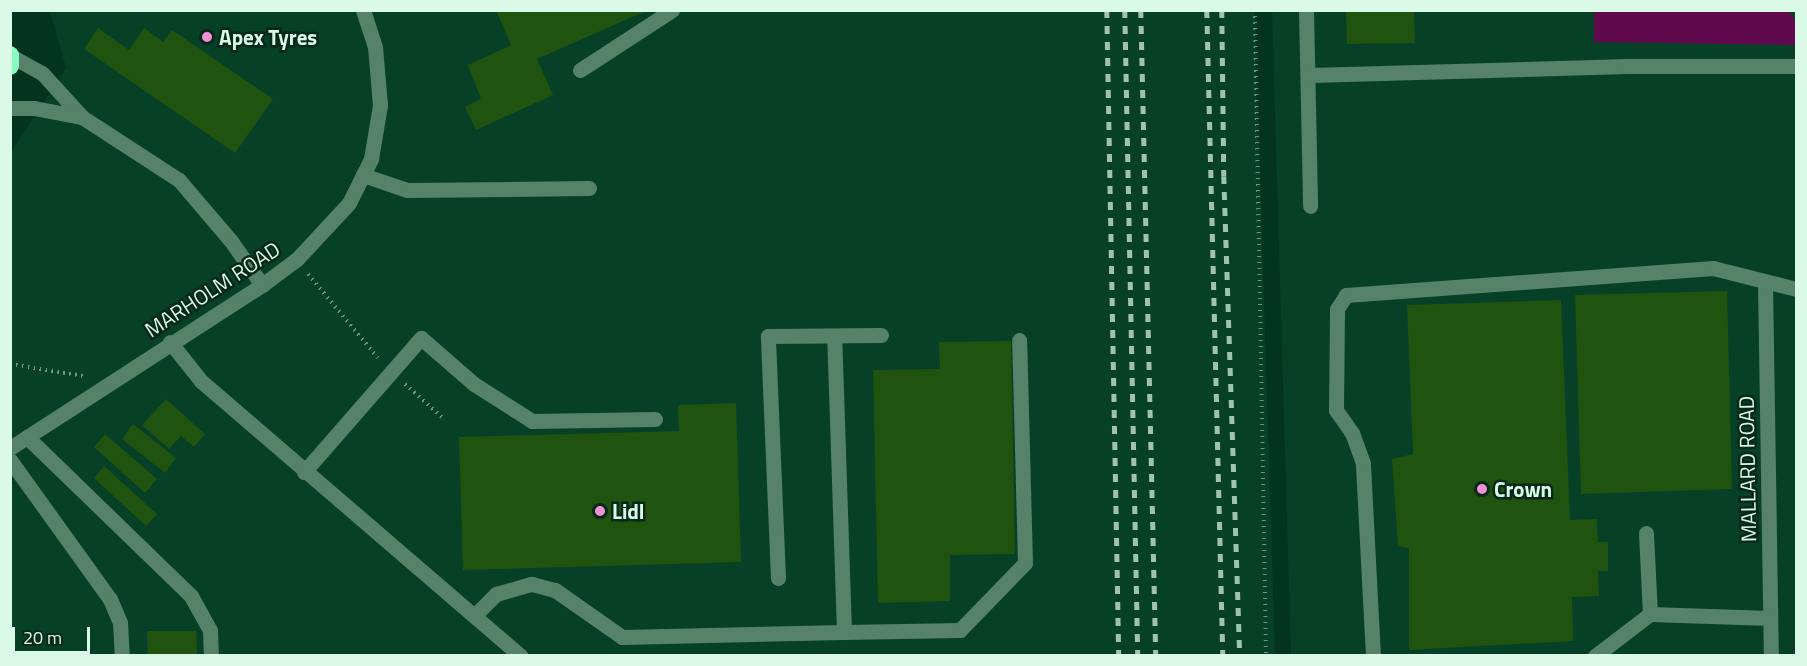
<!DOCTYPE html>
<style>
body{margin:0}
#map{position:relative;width:1807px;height:666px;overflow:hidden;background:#03341f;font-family:"Titillium Web",sans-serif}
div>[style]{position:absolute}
.built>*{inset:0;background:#064027}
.green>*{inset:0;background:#60094d}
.building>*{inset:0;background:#20530f}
.path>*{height:4px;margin-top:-2px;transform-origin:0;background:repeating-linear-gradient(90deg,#6c9480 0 1.5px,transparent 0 6px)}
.minor>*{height:15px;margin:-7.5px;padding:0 7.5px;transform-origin:7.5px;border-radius:7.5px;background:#568269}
.highway>*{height:18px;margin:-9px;padding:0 9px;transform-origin:9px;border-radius:9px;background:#86fdbf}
.rail>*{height:4.5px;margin-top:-2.25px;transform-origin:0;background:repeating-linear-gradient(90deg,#a0c3b1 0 8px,transparent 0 16px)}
.dots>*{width:16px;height:16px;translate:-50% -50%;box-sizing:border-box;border:3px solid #082819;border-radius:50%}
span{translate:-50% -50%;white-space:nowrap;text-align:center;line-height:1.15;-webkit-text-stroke:5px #082819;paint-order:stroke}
.poi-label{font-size:21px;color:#dbf9e7;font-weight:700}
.left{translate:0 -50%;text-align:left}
.street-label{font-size:21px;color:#dbf9e7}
.frame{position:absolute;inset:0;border:12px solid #dbf9e7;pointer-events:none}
.scale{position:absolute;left:12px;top:627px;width:78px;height:27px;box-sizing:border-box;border:3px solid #dbf9e7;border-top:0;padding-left:8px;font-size:18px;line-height:21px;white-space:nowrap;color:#dbf9e7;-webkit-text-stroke:4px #082819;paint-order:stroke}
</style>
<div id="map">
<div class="built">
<div style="clip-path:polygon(50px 11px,1255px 11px,1275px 655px,11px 655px,10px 154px,66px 68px)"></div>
<div style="clip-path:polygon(1272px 11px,1796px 11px,1796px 655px,1291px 655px)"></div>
</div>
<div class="green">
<div style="clip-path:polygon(1594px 11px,1788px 11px,1796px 21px,1796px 45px,1594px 42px)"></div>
</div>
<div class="building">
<div style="clip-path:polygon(496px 10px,648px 10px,537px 59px,553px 95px,476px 130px,465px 107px,481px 99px,468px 65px,511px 45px)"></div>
<div style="clip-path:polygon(1346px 10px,1414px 10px,1415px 43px,1347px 44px)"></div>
<div style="clip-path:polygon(98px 28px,129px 50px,144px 28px,163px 42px,172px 30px,273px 99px,235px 153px,84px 49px)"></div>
<div style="clip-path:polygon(1727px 291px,1732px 489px,1581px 494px,1575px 295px)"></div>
<div style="clip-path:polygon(1561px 300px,1570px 520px,1597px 519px,1598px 542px,1608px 542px,1608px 571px,1598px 571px,1599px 596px,1572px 597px,1573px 641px,1409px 650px,1409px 548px,1398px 546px,1392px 459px,1413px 454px,1407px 305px)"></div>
<div style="clip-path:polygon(1011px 341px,1015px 554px,950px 555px,950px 601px,878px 603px,873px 370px,940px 369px,939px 342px)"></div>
<div style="clip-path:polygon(166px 399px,205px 434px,194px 447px,181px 436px,169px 449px,142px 425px)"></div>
<div style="clip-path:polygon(736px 403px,741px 562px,463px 570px,459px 437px,679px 431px,678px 405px)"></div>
<div style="clip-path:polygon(133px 424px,176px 458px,165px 473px,122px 439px)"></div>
<div style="clip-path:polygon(105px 434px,157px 479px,145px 493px,94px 447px)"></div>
<div style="clip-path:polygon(104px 466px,157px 514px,146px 526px,94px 478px)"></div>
<div style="clip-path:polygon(147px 631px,196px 631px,197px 656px,148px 656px)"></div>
</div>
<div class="path">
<div style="left:1255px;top:10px;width:646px;rotate:89.02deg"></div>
<div style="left:308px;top:274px;width:109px;rotate:50.2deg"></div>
<div style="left:10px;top:364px;width:74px;rotate:9.3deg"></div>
<div style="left:405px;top:384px;width:51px;rotate:41.8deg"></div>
</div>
<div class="minor">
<div style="left:1306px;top:10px;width:196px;rotate:88.8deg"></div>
<div style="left:11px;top:56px;width:35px;rotate:29deg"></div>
<div style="left:42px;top:73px;width:59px;rotate:47.7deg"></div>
<div style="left:82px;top:117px;width:116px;rotate:33deg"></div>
<div style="left:179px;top:180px;width:80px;rotate:49.6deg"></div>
<div style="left:231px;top:241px;width:54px;rotate:54.8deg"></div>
<div style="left:580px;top:70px;width:110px;rotate:-33.1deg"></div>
<div style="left:1310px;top:75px;width:318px;rotate:-1.6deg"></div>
<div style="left:1628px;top:66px;width:168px"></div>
<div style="left:10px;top:108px;width:24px"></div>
<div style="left:34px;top:108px;width:49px;rotate:10.6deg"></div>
<div style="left:363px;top:175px;width:46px;rotate:18.8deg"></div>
<div style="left:407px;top:190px;width:182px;rotate:-0.6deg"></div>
<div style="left:1765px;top:282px;width:374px;rotate:89.1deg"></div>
<div style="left:170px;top:342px;width:50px;rotate:51.5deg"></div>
<div style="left:201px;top:381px;width:422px;rotate:40.7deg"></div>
<div style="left:27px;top:437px;width:228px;rotate:44.1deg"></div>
<div style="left:191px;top:596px;width:39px;rotate:61deg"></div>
<div style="left:210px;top:630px;width:26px;rotate:88deg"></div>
<div style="left:10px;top:448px;width:300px;rotate:-32.9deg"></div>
<div style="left:262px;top:285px;width:44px;rotate:-36.6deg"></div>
<div style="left:297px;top:259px;width:76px;rotate:-47.1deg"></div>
<div style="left:349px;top:203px;width:49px;rotate:-63.4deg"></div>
<div style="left:371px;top:159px;width:55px;rotate:-80.5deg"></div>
<div style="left:380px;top:105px;width:58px;rotate:-94.9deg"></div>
<div style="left:375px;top:47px;width:39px;rotate:-108deg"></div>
<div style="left:10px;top:460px;width:171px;rotate:54.3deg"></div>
<div style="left:110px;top:599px;width:25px;rotate:67deg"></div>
<div style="left:120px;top:622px;width:34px;rotate:87deg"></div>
<div style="left:304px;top:472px;width:178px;rotate:-48.9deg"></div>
<div style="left:421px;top:338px;width:70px;rotate:41deg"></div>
<div style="left:474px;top:384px;width:69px;rotate:32.5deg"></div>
<div style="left:532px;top:421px;width:123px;rotate:-0.9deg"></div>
<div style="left:1646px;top:533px;width:81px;rotate:87.2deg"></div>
<div style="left:1650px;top:614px;width:120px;rotate:1.9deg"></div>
<div style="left:778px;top:578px;width:242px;rotate:-92.4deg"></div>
<div style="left:768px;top:336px;width:113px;rotate:-0.5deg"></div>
<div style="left:475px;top:615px;width:30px;rotate:-45deg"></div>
<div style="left:496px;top:594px;width:37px;rotate:-16deg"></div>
<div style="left:532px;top:584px;width:24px;rotate:15deg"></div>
<div style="left:555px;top:590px;width:82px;rotate:35deg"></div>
<div style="left:622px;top:637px;width:222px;rotate:-1.3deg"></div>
<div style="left:844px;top:632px;width:295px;rotate:-91.9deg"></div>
<div style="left:844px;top:632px;width:116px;rotate:-1deg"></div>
<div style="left:960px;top:630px;width:93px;rotate:-45.9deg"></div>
<div style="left:1025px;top:563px;width:223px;rotate:-91.5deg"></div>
<div style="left:1373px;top:656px;width:193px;rotate:-93deg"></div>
<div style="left:1363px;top:463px;width:32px;rotate:-110deg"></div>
<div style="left:1352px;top:433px;width:28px;rotate:-125deg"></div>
<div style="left:1336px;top:410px;width:101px;rotate:-89.4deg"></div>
<div style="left:1337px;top:309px;width:17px;rotate:-57deg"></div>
<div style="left:1346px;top:295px;width:368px;rotate:-4.2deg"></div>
<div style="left:1713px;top:268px;width:86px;rotate:14.2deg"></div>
<div style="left:1595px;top:656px;width:69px;rotate:-37.4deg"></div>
</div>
<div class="highway">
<div style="left:10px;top:55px;width:11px;rotate:90deg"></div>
</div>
<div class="rail">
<div style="left:1107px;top:10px;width:646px;rotate:88.94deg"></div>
<div style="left:1125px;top:10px;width:646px;rotate:88.85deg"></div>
<div style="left:1141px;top:10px;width:646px;rotate:88.67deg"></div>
<div style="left:1207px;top:10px;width:646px;rotate:88.58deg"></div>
<div style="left:1222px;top:10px;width:166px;rotate:89.3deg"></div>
<div style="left:1224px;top:176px;width:480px;rotate:88.1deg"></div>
</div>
<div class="dots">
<div style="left:207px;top:37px;background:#f391d5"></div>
<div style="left:1482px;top:489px;background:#f391d5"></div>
<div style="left:600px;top:511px;background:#f391d5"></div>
</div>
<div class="poi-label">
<span class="left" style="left:219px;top:37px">Apex Tyres</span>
<span class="left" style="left:1494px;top:489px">Crown</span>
<span class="left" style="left:612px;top:511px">Lidl</span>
</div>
<div class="street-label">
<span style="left:212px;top:289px;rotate:-33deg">MARHOLM ROAD</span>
<span style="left:1747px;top:469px;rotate:-91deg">MALLARD ROAD</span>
</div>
<div class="frame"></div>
<div class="scale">20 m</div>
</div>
